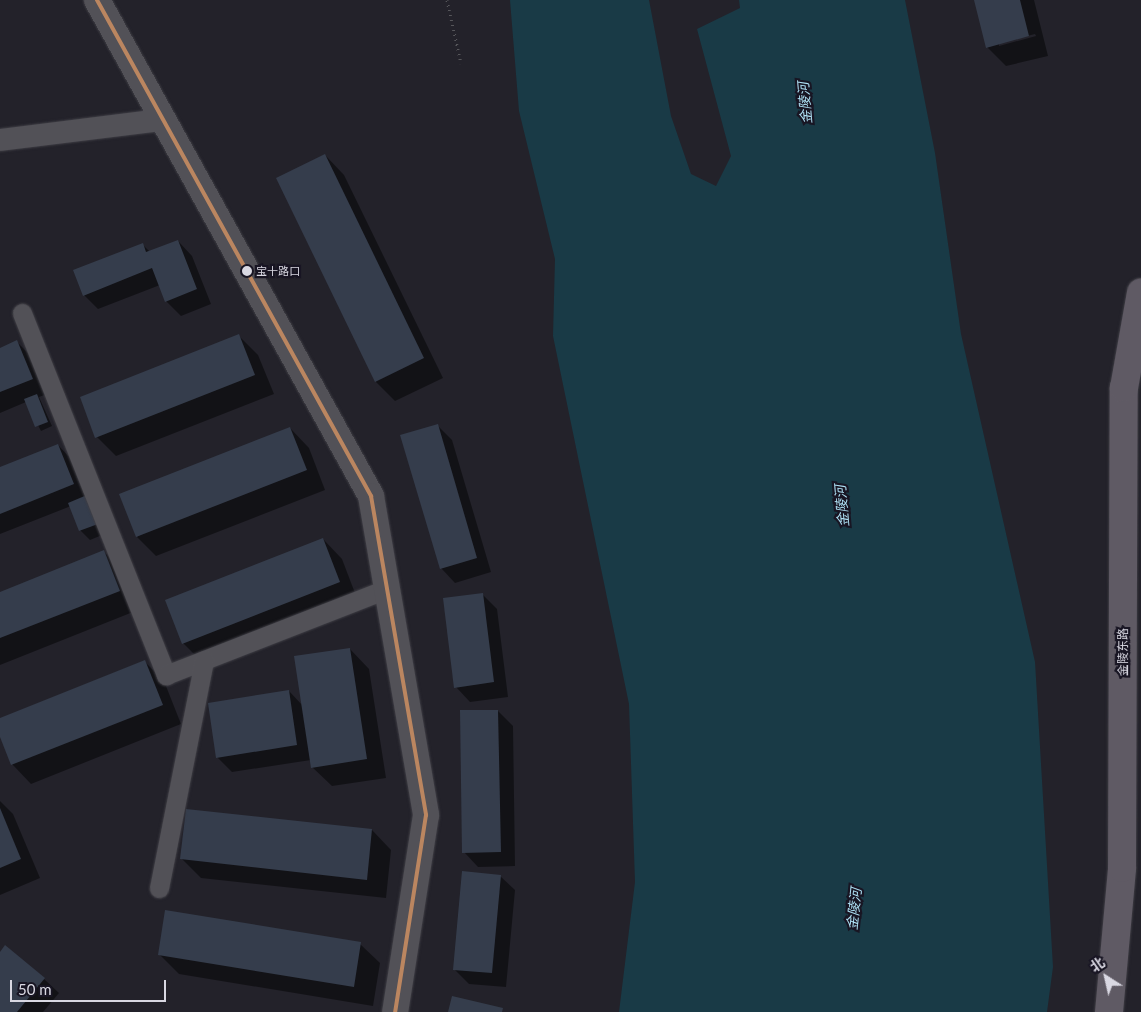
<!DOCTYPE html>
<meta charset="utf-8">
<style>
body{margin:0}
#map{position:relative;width:1141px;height:1012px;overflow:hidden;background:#23222a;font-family:Lato,"Noto Sans SC",sans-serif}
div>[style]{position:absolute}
.water>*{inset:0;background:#193a46}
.shadow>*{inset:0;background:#0007}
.building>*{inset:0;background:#353d4c}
.path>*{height:3px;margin-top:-1.5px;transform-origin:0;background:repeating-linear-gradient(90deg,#57575b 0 1px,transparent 0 5px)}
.roads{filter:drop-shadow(0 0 1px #3e3d44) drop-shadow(0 0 1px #3e3d44)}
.minor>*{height:19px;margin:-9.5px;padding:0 9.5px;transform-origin:9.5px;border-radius:9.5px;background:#525157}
.tertiary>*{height:22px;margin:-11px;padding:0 11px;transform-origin:11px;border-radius:11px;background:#525157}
.secondary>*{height:26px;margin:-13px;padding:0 13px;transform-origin:13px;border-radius:13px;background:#525157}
.primary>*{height:28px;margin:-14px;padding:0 14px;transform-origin:14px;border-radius:14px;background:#5f5a64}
.bus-1>*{height:4px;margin:-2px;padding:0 2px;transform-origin:2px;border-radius:2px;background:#bb8660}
.dots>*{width:14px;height:14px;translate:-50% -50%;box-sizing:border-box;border:2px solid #181523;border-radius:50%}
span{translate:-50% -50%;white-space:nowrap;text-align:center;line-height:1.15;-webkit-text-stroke:4.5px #181523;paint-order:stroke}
.bus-label{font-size:11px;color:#d9d8e2}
.left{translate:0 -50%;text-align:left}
.street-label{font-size:12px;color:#d9d8e2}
.water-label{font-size:14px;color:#addff3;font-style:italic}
.north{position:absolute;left:1081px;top:952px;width:50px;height:50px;-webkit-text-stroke:4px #181523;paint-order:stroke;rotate:325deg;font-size:14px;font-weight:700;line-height:20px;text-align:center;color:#d9d8e2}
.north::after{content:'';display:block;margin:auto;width:18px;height:22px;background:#d9d8e2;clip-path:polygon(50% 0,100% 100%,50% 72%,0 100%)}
.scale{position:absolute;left:10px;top:980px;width:156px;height:22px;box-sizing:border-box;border:2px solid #d9d8e2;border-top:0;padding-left:6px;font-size:15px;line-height:18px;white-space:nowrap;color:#d9d8e2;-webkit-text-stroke:4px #181523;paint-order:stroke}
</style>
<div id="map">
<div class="water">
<div style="clip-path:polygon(510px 0,649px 0,671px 116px,691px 174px,716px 186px,731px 156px,697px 29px,740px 8px,739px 0,905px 0,935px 153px,961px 334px,1035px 662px,1053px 967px,1047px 1012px,619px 1012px,635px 882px,629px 704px,553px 336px,555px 259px,519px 111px)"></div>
</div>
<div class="shadow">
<div style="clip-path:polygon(evenodd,975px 0,1034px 0,1048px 56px,1006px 66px,987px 47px,975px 0,1035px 34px,1036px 36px,999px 46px,999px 43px,1035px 34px)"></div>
<div style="clip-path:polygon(325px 155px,344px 175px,443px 378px,395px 401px,376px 382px)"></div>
<div style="clip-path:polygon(178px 241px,192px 256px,211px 304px,181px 316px,166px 301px,160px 285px,98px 309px,84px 295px,142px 244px,150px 252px)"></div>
<div style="clip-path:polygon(239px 336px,258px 355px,274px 394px,116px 456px,97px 437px)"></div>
<div style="clip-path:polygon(17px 342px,32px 357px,47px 394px,39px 397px,52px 426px,41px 431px,26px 402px,0 413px,0 349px)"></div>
<div style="clip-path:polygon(437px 425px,452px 440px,491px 572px,455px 583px,441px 568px)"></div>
<div style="clip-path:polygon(290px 428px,309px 448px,325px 490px,156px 556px,137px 537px)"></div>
<div style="clip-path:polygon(58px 445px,72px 460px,107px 533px,90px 540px,80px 530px,71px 506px,0 534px,0 469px)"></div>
<div style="clip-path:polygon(323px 539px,342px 559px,358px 601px,202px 662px,183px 643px)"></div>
<div style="clip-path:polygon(104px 552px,123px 571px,138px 610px,0 665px,0 593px)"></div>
<div style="clip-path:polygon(482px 594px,497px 609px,508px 697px,470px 702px,456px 687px)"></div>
<div style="clip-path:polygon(350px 649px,369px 669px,386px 778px,332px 786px,312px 767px,311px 760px,232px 772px,217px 757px,289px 691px,303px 706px)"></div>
<div style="clip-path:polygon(144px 661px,164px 681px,181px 724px,31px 784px,12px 764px,0 734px,0 719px)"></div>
<div style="clip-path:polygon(498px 711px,513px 726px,515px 866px,478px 867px,464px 852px)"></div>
<div style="clip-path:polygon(0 801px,13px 814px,40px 878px,0 895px)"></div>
<div style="clip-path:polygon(372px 830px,391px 850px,386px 898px,201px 878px,182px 859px)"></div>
<div style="clip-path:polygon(500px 876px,515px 890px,506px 987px,469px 984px,454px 969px)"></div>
<div style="clip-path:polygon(360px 944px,380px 963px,373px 1006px,179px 974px,159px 954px)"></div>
<div style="clip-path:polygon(0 954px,44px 979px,59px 993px,43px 1012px,0 1012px)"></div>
</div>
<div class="building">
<div style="clip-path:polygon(974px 0,1020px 0,1029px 36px,986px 48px)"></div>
<div style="clip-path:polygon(325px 154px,424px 358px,375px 382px,276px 178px)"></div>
<div style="clip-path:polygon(178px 240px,197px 289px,165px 302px,152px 268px,83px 296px,73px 270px,143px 243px,146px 252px)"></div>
<div style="clip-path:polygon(239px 334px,255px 375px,95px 438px,80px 397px)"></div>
<div style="clip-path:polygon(17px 340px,33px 379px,0 392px,0 348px)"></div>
<div style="clip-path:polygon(37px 394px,48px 422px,35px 427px,24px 399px)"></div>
<div style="clip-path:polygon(438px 424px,477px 558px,440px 569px,400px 435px)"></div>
<div style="clip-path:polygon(290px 427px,307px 470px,136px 537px,119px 494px)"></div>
<div style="clip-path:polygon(58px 444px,74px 484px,0 514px,0 467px)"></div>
<div style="clip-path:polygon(87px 495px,98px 524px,79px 531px,68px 503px)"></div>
<div style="clip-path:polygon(323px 538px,340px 582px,182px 644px,165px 600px)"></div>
<div style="clip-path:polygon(104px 550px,120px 591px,0 638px,0 592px)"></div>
<div style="clip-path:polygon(483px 593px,494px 682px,454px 688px,443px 598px)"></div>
<div style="clip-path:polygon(350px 648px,367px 759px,311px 768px,294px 656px)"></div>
<div style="clip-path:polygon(145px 660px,163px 705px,11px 765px,0 737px,0 718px)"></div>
<div style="clip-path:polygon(289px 690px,297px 745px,216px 758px,208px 703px)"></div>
<div style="clip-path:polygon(460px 710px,498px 710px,501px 852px,462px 853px)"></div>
<div style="clip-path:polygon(0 808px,21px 859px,0 868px)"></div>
<div style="clip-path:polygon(186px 809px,372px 829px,367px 880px,180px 859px)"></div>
<div style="clip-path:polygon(462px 871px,501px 875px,492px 973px,453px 970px)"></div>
<div style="clip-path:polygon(165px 910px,361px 942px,354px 987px,158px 955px)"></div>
<div style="clip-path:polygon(5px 945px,45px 978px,17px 1012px,0 1012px,0 952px)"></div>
<div style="clip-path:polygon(452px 996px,503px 1008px,502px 1012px,448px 1012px)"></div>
</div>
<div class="path">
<div style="left:447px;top:0;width:65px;rotate:77.5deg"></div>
</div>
<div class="roads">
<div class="minor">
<div style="left:22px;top:313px;width:390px;rotate:68.3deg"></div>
<div style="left:166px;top:675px;width:237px;rotate:-21.3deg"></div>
<div style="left:159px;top:888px;width:232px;rotate:-78.8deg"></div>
</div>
<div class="tertiary">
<div style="left:0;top:140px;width:161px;rotate:-7.1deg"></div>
</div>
<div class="secondary">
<div style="left:97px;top:0;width:567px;rotate:61.08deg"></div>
<div style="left:371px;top:496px;width:324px;rotate:80.2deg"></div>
<div style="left:426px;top:815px;width:199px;rotate:98.9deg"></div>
</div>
<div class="primary">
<div style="left:1109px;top:1012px;width:145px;rotate:-84.8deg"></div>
<div style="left:1122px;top:868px;width:480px;rotate:-89.8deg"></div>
<div style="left:1124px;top:388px;width:97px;rotate:-79.9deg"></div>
</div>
</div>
<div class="bus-1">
<div style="left:97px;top:0;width:567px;rotate:61.08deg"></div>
<div style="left:371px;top:496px;width:324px;rotate:80.2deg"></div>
<div style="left:426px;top:815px;width:199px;rotate:98.9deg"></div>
</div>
<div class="dots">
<div style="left:247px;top:271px;background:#d9d8e2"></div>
</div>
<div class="bus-label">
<span class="left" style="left:256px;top:271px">宝十路口</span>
</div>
<div class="street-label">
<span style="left:1123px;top:652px;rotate:-90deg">金陵东路</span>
</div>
<div class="water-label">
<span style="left:805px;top:103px;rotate:-95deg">金陵河</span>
<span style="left:842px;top:506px;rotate:-95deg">金陵河</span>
<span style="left:854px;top:909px;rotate:-84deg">金陵河</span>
</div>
<div class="north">北</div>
<div class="scale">50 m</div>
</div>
